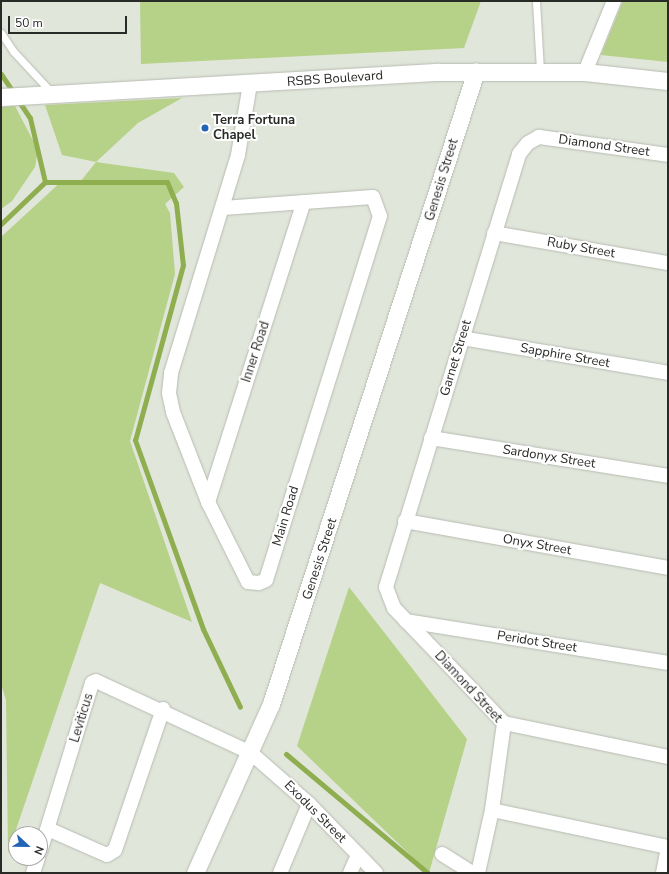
<!DOCTYPE html>
<style>
body{margin:0}
#map{position:relative;width:669px;height:874px;overflow:hidden;background:#e1e6db;font-family:"Nunito Sans",sans-serif}
div>[style]{position:absolute}
.green>*{inset:0;background:#b6d188}
.stream>*{height:5px;margin:-2.5px;padding:0 2.5px;transform-origin:2.5px;border-radius:2.5px;background:#8fae50}
.roads{filter:drop-shadow(0 0 1px #b7bbb1) drop-shadow(0 0 1px #b7bbb1)}
.service>*{height:7px;margin:-3.5px;padding:0 3.5px;transform-origin:3.5px;border-radius:3.5px;background:#fff}
.minor>*{height:14px;margin:-7px;padding:0 7px;transform-origin:7px;border-radius:7px;background:#fff}
.tertiary>*{height:17px;margin:-8.5px;padding:0 8.5px;transform-origin:8.5px;border-radius:8.5px;background:#fff}
.dots>*{width:11px;height:11px;translate:-50% -50%;box-sizing:border-box;border:2px solid #fff;border-radius:50%}
span{translate:-50% -50%;white-space:nowrap;text-align:center;line-height:1.15;-webkit-text-stroke:4px #fff;paint-order:stroke}
.street-label{font-size:13px;color:#292b27}
.poi-label{font-size:13px;color:#292b27;font-weight:700}
.left{translate:0 -50%;text-align:left}
.frame{position:absolute;inset:0;border:2px solid #292b27;pointer-events:none}
.north{position:absolute;left:8px;top:826px;width:40px;height:40px;box-sizing:border-box;background:#fff;border:1px solid #a9aaa9;border-radius:50%;rotate:112deg;font-size:11px;font-weight:700;line-height:16px;text-align:center;color:#292b27}
.north::after{content:'';display:block;margin:auto;width:14px;height:18px;background:#2364b5;clip-path:polygon(50% 0,100% 100%,50% 72%,0 100%)}
.scale{position:absolute;left:8px;top:16px;width:119px;height:18px;box-sizing:border-box;border:2px solid #292b27;border-top:0;padding-left:5px;font-size:12px;line-height:14px;white-space:nowrap;color:#292b27;-webkit-text-stroke:3px #fff;paint-order:stroke}
</style>
<div id="map">
<div class="green">
<div style="clip-path:polygon(140px 1px,481px 1px,464px 48px,141px 64px)"></div>
<div style="clip-path:polygon(623px 1px,668px 1px,668px 62px,601px 55px)"></div>
<div style="clip-path:polygon(182px 98px,138px 123px,96px 162px,174px 173px,184px 187px,165px 204px,170px 213px,175px 274px,130px 441px,192px 622px,100px 583px,8px 853px,6px 700px,1px 684px,1px 237px,63px 180px,80px 182px,96px 162px,62px 155px,45px 105px)"></div>
<div style="clip-path:polygon(15px 106px,38px 150px,35px 167px,12px 201px,1px 209px,1px 107px)"></div>
<div style="clip-path:polygon(349px 587px,467px 739px,429px 873px,297px 746px)"></div>
</div>
<div class="stream">
<div style="left:1px;top:74px;width:23px;rotate:56deg"></div>
<div style="left:45px;top:182px;width:122px"></div>
<div style="left:167px;top:182px;width:23px;rotate:67deg"></div>
<div style="left:176px;top:203px;width:62px;rotate:83.6deg"></div>
<div style="left:183px;top:265px;width:181px;rotate:105.3deg"></div>
<div style="left:135px;top:440px;width:201px;rotate:70.2deg"></div>
<div style="left:203px;top:629px;width:86px;rotate:64.6deg"></div>
<div style="left:1px;top:224px;width:61px;rotate:-43.7deg"></div>
<div style="left:45px;top:182px;width:66px;rotate:-103.2deg"></div>
<div style="left:30px;top:118px;width:22px;rotate:-124deg"></div>
<div style="left:286px;top:754px;width:185px;rotate:40deg"></div>
</div>
<div class="roads">
<div class="service">
<div style="left:536px;top:1px;width:70px;rotate:86.7deg"></div>
<div style="left:1px;top:33px;width:22px;rotate:56deg"></div>
<div style="left:13px;top:51px;width:57px;rotate:47.1deg"></div>
</div>
<div class="minor">
<div style="left:585px;top:72px;width:77px;rotate:-67.8deg"></div>
<div style="left:223px;top:208px;width:150px;rotate:-4.2deg"></div>
<div style="left:373px;top:197px;width:20px;rotate:70deg"></div>
<div style="left:380px;top:216px;width:381px;rotate:107.4deg"></div>
<div style="left:266px;top:580px;width:8px;rotate:157deg"></div>
<div style="left:259px;top:583px;width:11px;rotate:-175deg"></div>
<div style="left:248px;top:582px;width:89px;rotate:-116.6deg"></div>
<div style="left:208px;top:502px;width:97px;rotate:-111.3deg"></div>
<div style="left:173px;top:412px;width:19px;rotate:-102deg"></div>
<div style="left:169px;top:393px;width:20px;rotate:-84deg"></div>
<div style="left:171px;top:373px;width:228px;rotate:-72.9deg"></div>
<div style="left:238px;top:155px;width:72px;rotate:-80.4deg"></div>
<div style="left:494px;top:233px;width:177px;rotate:9.8deg"></div>
<div style="left:462px;top:338px;width:209px;rotate:9.6deg"></div>
<div style="left:431px;top:438px;width:240px;rotate:9.1deg"></div>
<div style="left:208px;top:502px;width:315px;rotate:-72.3deg"></div>
<div style="left:405px;top:521px;width:267px;rotate:10.1deg"></div>
<div style="left:406px;top:621px;width:265px;rotate:9.1deg"></div>
<div style="left:504px;top:723px;width:167px;rotate:11.7deg"></div>
<div style="left:492px;top:810px;width:180px;rotate:11.9deg"></div>
<div style="left:48px;top:829px;width:64px;rotate:23.8deg"></div>
<div style="left:107px;top:855px;width:9px;rotate:-32deg"></div>
<div style="left:115px;top:850px;width:149px;rotate:-71.2deg"></div>
<div style="left:40px;top:852px;width:177px;rotate:-72.9deg"></div>
<div style="left:92px;top:683px;width:4px;rotate:-27deg"></div>
<div style="left:96px;top:681px;width:171px;rotate:24.9deg"></div>
<div style="left:251px;top:753px;width:77px;rotate:41.3deg"></div>
<div style="left:309px;top:804px;width:96px;rotate:45.8deg"></div>
<div style="left:442px;top:854px;width:36px;rotate:32deg"></div>
<div style="left:33px;top:873px;width:16px;rotate:-72deg"></div>
<div style="left:280px;top:873px;width:75px;rotate:-67.2deg"></div>
<div style="left:350px;top:873px;width:20px;rotate:-66deg"></div>
<div style="left:478px;top:873px;width:65px;rotate:-77.5deg"></div>
<div style="left:492px;top:810px;width:88px;rotate:-82.1deg"></div>
<div style="left:504px;top:723px;width:159px;rotate:-133.7deg"></div>
<div style="left:394px;top:608px;width:22px;rotate:-111deg"></div>
<div style="left:386px;top:587px;width:453px;rotate:-72.9deg"></div>
<div style="left:519px;top:154px;width:14px;rotate:-51deg"></div>
<div style="left:528px;top:143px;width:13px;rotate:-29deg"></div>
<div style="left:539px;top:137px;width:130px;rotate:7.9deg"></div>
<div style="left:663px;top:873px;width:26px;rotate:-79deg"></div>
</div>
<div class="tertiary">
<div style="left:1px;top:97px;width:439px;rotate:-3.3deg"></div>
<div style="left:439px;top:72px;width:146px"></div>
<div style="left:585px;top:72px;width:83px;rotate:6.2deg"></div>
<div style="left:195px;top:873px;width:185px;rotate:-65.8deg"></div>
<div style="left:271px;top:704px;width:665px;rotate:-72.06deg"></div>
</div>
</div>
<div class="dots">
<div style="left:205px;top:128px;background:#2364b5"></div>
</div>
<div class="street-label">
<span style="left:335px;top:79px;rotate:-4deg">RSBS Boulevard</span>
<span style="left:604px;top:146px;rotate:8deg">Diamond Street</span>
<span style="left:442px;top:180px;rotate:-73deg">Genesis Street</span>
<span style="left:581px;top:248px;rotate:10deg">Ruby Street</span>
<span style="left:256px;top:352px;rotate:-72deg">Inner Road</span>
<span style="left:565px;top:356px;rotate:10deg">Sapphire Street</span>
<span style="left:456px;top:358px;rotate:-73deg">Garnet Street</span>
<span style="left:549px;top:457px;rotate:9deg">Sardonyx Street</span>
<span style="left:286px;top:516px;rotate:-73deg">Main Road</span>
<span style="left:537px;top:545px;rotate:10deg">Onyx Street</span>
<span style="left:320px;top:559px;rotate:-72deg">Genesis Street</span>
<span style="left:537px;top:642px;rotate:9deg">Peridot Street</span>
<span style="left:468px;top:687px;rotate:47deg">Diamond Street</span>
<span style="left:82px;top:718px;rotate:-73deg">Leviticus</span>
<span style="left:315px;top:812px;rotate:45deg">Exodus Street</span>
</div>
<div class="poi-label">
<span class="left" style="left:213px;top:128px">Terra Fortuna<br>Chapel</span>
</div>
<div class="frame"></div>
<div class="north">N</div>
<div class="scale">50 m</div>
</div>
